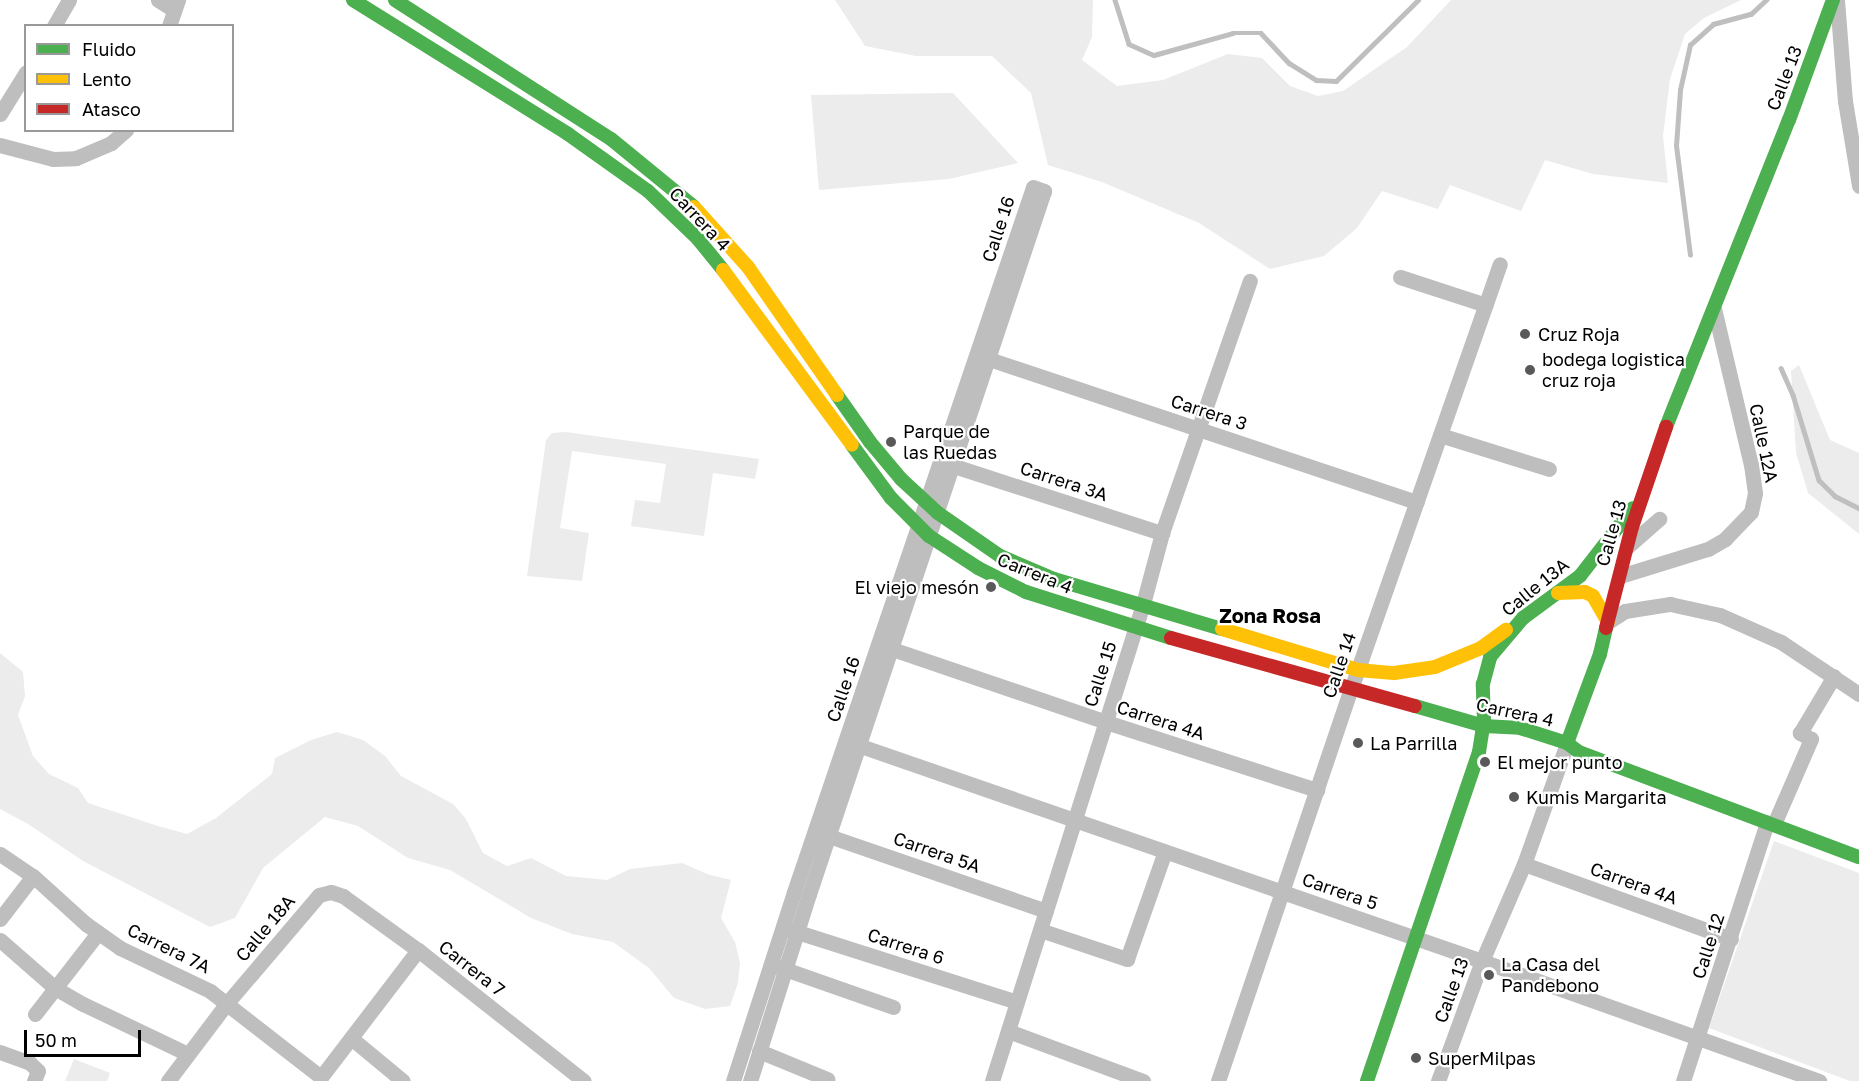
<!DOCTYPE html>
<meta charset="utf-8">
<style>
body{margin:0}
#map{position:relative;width:1859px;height:1081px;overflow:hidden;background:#fff;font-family:"Golos Text",sans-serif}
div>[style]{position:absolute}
.green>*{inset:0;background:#ececec}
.stream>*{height:4.5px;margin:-2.25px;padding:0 2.25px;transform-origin:2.25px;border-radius:2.25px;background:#bfbfbf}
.street>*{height:15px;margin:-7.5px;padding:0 7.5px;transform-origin:7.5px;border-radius:7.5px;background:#bebebe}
.fast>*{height:14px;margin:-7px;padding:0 7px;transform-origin:7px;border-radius:7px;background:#4caf50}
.slow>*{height:14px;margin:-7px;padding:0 7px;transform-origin:7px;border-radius:7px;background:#ffc107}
.jam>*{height:14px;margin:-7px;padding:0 7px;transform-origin:7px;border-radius:7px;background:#c62828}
.dots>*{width:16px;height:16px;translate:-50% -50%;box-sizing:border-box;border:3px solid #fff;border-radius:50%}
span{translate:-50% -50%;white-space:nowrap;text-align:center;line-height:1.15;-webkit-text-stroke:4.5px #fff;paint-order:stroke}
.street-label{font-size:18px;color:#000}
.poi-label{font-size:18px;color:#000}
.left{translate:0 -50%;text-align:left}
.right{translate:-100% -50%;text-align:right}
.neighbourhood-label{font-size:20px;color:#000;font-weight:700}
.legend{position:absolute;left:24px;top:24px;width:210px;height:108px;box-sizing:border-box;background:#fff;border:2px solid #999;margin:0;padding:8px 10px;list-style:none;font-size:18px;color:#000}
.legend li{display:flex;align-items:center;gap:12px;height:30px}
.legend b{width:30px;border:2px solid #999}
.scale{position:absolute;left:24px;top:1030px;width:117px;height:27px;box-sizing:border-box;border:3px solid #000;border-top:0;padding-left:8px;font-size:18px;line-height:21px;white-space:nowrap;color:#000;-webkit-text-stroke:4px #fff;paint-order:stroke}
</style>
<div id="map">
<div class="green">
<div style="clip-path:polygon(835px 0,1093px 0,1092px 37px,1082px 60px,1117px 86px,1163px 80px,1228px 54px,1262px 58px,1290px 86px,1318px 96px,1343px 91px,1407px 47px,1451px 0,1741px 0,1704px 18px,1685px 34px,1670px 79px,1663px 136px,1668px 183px,1593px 174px,1545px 160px,1521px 211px,1450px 185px,1438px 209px,1382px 191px,1357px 228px,1324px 256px,1270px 269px,1199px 223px,1102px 182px,1048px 165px,1031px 93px,992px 56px,916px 56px,865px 46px)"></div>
<div style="clip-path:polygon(953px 93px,1018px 163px,949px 179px,819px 190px,811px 95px)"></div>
<div style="clip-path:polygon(1799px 365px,1830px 440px,1859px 453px,1859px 534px,1808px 493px,1796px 453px,1791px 371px)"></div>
<div style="clip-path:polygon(566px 432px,759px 459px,755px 479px,713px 473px,704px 536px,631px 526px,635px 500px,660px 503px,666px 464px,572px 451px,560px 528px,589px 533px,582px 581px,527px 576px,546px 440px,552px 433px)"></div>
<div style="clip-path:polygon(0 653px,23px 672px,25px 696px,18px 715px,33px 756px,49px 774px,78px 788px,88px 803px,158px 826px,187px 834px,216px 818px,272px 774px,275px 758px,311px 740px,337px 732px,363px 740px,385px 756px,401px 776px,453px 804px,466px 819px,483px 853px,507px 866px,531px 858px,566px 876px,607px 880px,630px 869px,682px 863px,707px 874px,731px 880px,721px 918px,735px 942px,740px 963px,738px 983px,730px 1006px,705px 1009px,674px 998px,649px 968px,613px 942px,572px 934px,531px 918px,450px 870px,408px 858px,358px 826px,325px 817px,263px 868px,235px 918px,210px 927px,83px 861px,28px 824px,0 809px)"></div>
<div style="clip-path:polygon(1774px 841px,1859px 873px,1859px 1081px,1850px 1081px,1709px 1028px)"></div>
<div style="clip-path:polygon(74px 1059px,110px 1073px,107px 1081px,65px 1081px)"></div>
</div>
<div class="stream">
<div style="left:1115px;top:0;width:46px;rotate:72.3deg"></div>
<div style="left:1129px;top:44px;width:27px;rotate:24deg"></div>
<div style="left:1154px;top:55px;width:82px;rotate:-15.6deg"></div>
<div style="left:1233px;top:33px;width:28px"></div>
<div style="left:1261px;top:33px;width:41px;rotate:47deg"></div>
<div style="left:1289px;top:63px;width:32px;rotate:32deg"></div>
<div style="left:1316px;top:80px;width:20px;rotate:3deg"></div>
<div style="left:1336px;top:81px;width:115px;rotate:-44.6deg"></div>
<div style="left:1690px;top:255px;width:110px;rotate:-97.3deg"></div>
<div style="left:1676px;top:146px;width:56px;rotate:-85.9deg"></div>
<div style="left:1680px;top:90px;width:46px;rotate:-77.5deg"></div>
<div style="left:1690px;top:45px;width:31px;rotate:-42deg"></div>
<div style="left:1713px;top:24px;width:39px;rotate:-15deg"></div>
<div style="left:1751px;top:14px;width:21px;rotate:-43deg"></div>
<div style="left:1781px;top:368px;width:30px;rotate:66deg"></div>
<div style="left:1793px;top:395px;width:89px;rotate:73deg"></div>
<div style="left:1819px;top:480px;width:23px;rotate:45deg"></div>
<div style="left:1835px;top:496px;width:27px;rotate:27deg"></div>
</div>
<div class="street">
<div style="left:158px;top:0;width:19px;rotate:32deg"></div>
<div style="left:1837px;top:0;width:101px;rotate:85.5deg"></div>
<div style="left:1845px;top:101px;width:86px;rotate:80.6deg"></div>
<div style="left:54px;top:26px;width:30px;rotate:-60deg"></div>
<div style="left:169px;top:26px;width:28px;rotate:-71deg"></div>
<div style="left:0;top:114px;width:49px;rotate:-58.2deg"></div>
<div style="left:0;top:145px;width:55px;rotate:14.8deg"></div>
<div style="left:53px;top:159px;width:23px;rotate:-2deg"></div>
<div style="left:76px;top:158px;width:38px;rotate:-23deg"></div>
<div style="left:111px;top:143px;width:20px;rotate:-41deg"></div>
<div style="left:1400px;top:277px;width:90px;rotate:18deg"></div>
<div style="left:989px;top:359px;width:451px;rotate:18.5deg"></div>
<div style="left:1440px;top:435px;width:114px;rotate:17.3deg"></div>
<div style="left:954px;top:466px;width:219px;rotate:17.9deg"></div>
<div style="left:1627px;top:547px;width:43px;rotate:-41.2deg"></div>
<div style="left:1620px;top:576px;width:92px;rotate:-17.1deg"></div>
<div style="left:1708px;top:549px;width:20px;rotate:-30deg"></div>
<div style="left:1725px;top:539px;width:37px;rotate:-46deg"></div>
<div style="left:1751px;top:512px;width:19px;rotate:-78deg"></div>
<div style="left:1755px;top:493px;width:28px;rotate:-98deg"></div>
<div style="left:1751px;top:465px;width:160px;rotate:-103.3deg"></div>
<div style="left:1608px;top:622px;width:20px;rotate:-33deg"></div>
<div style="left:1625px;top:611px;width:46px;rotate:-8.8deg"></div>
<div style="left:1670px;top:604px;width:51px;rotate:12.4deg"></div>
<div style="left:1720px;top:615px;width:67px;rotate:23.9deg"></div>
<div style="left:1781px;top:642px;width:94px;rotate:33.7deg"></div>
<div style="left:892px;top:649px;width:226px;rotate:18.8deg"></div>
<div style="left:1106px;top:722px;width:222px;rotate:17.9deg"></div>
<div style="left:852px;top:743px;width:667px;rotate:19.09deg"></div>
<div style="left:1482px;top:961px;width:358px;rotate:19.6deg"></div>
<div style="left:1774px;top:824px;width:93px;rotate:-66.5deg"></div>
<div style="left:1811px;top:739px;width:13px;rotate:-151deg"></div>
<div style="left:1800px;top:733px;width:66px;rotate:-59.2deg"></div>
<div style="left:820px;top:833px;width:239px;rotate:19deg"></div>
<div style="left:0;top:854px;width:40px;rotate:34deg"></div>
<div style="left:33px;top:876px;width:72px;rotate:42.2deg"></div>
<div style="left:86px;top:924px;width:42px;rotate:35.2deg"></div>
<div style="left:120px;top:948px;width:100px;rotate:25.5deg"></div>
<div style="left:210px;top:991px;width:140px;rotate:37.8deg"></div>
<div style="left:321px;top:1077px;width:160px;rotate:-52.6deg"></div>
<div style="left:1524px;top:864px;width:220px;rotate:19.9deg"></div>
<div style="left:0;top:919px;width:54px;rotate:-52.5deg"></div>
<div style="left:788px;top:929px;width:240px;rotate:17.7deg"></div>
<div style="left:1040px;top:930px;width:92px;rotate:18.4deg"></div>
<div style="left:1127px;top:959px;width:114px;rotate:-70.6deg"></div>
<div style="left:0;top:940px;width:73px;rotate:41.1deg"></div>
<div style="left:55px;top:988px;width:32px;rotate:30deg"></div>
<div style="left:83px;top:1004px;width:116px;rotate:25.5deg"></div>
<div style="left:776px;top:966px;width:124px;rotate:19.3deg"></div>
<div style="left:35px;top:1014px;width:103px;rotate:-52.1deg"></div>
<div style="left:1008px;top:1031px;width:144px;rotate:20.3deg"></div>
<div style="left:351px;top:1038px;width:67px;rotate:39.6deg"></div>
<div style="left:759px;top:1051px;width:74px;rotate:22.4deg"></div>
<div style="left:0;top:1052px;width:32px;rotate:20deg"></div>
<div style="left:30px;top:1063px;width:11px;rotate:45deg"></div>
<div style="left:38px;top:1071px;width:11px;rotate:112deg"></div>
<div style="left:168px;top:1081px;width:98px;rotate:-52.9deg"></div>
<div style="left:227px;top:1003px;width:142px;rotate:-49.6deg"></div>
<div style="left:319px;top:895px;width:12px;rotate:-14deg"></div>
<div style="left:331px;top:892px;width:13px;rotate:18deg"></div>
<div style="left:343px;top:896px;width:92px;rotate:35.8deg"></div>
<div style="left:418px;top:950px;width:211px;rotate:38.3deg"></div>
<div style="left:733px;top:1081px;width:199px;rotate:-72.1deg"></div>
<div style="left:794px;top:892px;width:744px;rotate:-71.27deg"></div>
<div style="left:1033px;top:187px;width:12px;rotate:20deg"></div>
<div style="left:1044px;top:191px;width:741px;rotate:108.48deg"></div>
<div style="left:809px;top:894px;width:196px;rotate:107.5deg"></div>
<div style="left:992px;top:1081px;width:500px;rotate:-72.43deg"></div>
<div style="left:1143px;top:604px;width:73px;rotate:-75deg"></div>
<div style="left:1162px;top:533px;width:267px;rotate:-70.8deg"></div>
<div style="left:1218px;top:1081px;width:414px;rotate:-71.3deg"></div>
<div style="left:1351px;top:689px;width:450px;rotate:-70.7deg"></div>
<div style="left:1438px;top:1081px;width:128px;rotate:-69.9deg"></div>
<div style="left:1482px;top:961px;width:106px;rotate:-66.6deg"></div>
<div style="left:1524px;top:864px;width:128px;rotate:-70.4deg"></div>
<div style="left:1683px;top:1081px;width:272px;rotate:-72deg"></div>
</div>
<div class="fast">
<div style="left:353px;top:0;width:253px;rotate:31.9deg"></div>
<div style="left:568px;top:134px;width:98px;rotate:35.5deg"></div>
<div style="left:648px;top:191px;width:69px;rotate:43.8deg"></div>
<div style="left:698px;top:239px;width:40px;rotate:51deg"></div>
<div style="left:395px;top:0;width:257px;rotate:32.8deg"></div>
<div style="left:611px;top:139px;width:107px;rotate:39.3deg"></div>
<div style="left:837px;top:395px;width:57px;rotate:54.9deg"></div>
<div style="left:870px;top:442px;width:48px;rotate:50deg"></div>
<div style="left:901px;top:479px;width:50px;rotate:42.6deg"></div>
<div style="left:938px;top:513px;width:75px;rotate:34.7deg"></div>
<div style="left:1000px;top:556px;width:59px;rotate:23.1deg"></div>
<div style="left:1054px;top:579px;width:175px;rotate:16.6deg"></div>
<div style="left:1666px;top:427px;width:331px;rotate:-68.2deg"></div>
<div style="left:1789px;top:120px;width:128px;rotate:-69.9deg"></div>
<div style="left:852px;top:445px;width:66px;rotate:53.7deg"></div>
<div style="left:891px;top:498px;width:54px;rotate:45deg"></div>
<div style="left:929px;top:536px;width:59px;rotate:33.1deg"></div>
<div style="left:978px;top:568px;width:54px;rotate:26.6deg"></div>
<div style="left:1026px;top:592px;width:152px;rotate:17.6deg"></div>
<div style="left:1606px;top:628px;width:27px;rotate:103deg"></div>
<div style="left:1600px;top:654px;width:95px;rotate:110.3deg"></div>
<div style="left:1567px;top:743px;width:15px;rotate:37deg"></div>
<div style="left:1579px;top:752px;width:299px;rotate:20.6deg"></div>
<div style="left:1415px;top:706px;width:72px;rotate:16.2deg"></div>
<div style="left:1484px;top:726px;width:36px;rotate:3deg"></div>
<div style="left:1520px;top:728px;width:49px;rotate:17.7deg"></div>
<div style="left:1367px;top:1081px;width:348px;rotate:-71.2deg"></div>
<div style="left:1479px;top:752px;width:31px;rotate:-81deg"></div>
<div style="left:1484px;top:721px;width:37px;rotate:-92deg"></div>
<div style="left:1483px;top:684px;width:28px;rotate:-75deg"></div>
<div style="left:1490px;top:657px;width:51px;rotate:-49.8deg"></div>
<div style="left:1523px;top:618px;width:71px;rotate:-36.4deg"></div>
<div style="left:1580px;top:576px;width:86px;rotate:-52.1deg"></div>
</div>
<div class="slow">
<div style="left:694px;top:207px;width:81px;rotate:48deg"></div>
<div style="left:748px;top:267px;width:156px;rotate:55.2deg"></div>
<div style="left:723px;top:270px;width:217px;rotate:53.6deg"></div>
<div style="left:1558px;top:593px;width:27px;rotate:-2deg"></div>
<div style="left:1585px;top:592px;width:9px;rotate:27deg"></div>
<div style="left:1593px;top:596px;width:30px;rotate:60deg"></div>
<div style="left:1222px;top:629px;width:142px;rotate:16.8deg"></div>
<div style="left:1358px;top:670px;width:36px;rotate:5deg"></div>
<div style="left:1394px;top:673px;width:41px;rotate:-8.3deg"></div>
<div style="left:1435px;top:667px;width:50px;rotate:-22.4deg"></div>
<div style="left:1481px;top:648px;width:31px;rotate:-36deg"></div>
</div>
<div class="jam">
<div style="left:1606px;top:628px;width:104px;rotate:-75.6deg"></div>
<div style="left:1632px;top:527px;width:106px;rotate:-71.2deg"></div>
<div style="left:1171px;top:638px;width:253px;rotate:15.6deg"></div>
</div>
<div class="dots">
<div style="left:1525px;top:334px;background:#595959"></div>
<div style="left:1530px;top:370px;background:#595959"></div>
<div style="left:891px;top:442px;background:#595959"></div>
<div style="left:991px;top:587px;background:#595959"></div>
<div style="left:1358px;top:743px;background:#595959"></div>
<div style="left:1485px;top:762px;background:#595959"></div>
<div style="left:1514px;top:797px;background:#595959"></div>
<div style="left:1489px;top:975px;background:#595959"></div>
<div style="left:1416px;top:1058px;background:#595959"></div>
</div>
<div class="street-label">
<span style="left:1784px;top:78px;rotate:-69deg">Calle 13</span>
<span style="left:700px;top:219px;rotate:47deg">Carrera 4</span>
<span style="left:998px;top:229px;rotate:-72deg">Calle 16</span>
<span style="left:1209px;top:412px;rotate:18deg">Carrera 3</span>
<span style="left:1764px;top:443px;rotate:78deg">Calle 12A</span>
<span style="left:1064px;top:481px;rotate:18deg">Carrera 3A</span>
<span style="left:1611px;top:533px;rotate:-74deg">Calle 13</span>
<span style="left:1035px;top:573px;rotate:22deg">Carrera 4</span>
<span style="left:1535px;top:587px;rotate:-39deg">Calle 13A</span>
<span style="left:1339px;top:665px;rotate:-71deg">Calle 14</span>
<span style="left:1100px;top:674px;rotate:-72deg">Calle 15</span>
<span style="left:843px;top:689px;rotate:-71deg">Calle 16</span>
<span style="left:1515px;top:712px;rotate:12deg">Carrera 4</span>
<span style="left:1161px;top:720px;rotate:18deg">Carrera 4A</span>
<span style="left:937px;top:852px;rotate:19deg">Carrera 5A</span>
<span style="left:1634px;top:883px;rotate:20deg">Carrera 4A</span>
<span style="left:1340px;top:891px;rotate:19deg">Carrera 5</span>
<span style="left:265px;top:928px;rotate:-50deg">Calle 18A</span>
<span style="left:906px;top:946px;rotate:18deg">Carrera 6</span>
<span style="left:1708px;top:946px;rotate:-72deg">Calle 12</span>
<span style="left:169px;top:948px;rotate:26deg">Carrera 7A</span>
<span style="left:472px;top:968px;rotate:38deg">Carrera 7</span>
<span style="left:1451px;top:990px;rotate:-70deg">Calle 13</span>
</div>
<div class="poi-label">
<span class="left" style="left:1538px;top:334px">Cruz Roja</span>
<span class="left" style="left:1542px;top:370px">bodega logistica<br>cruz roja</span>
<span class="left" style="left:903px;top:442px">Parque de<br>las Ruedas</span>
<span class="right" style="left:979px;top:587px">El viejo mesón</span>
<span class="left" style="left:1370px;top:743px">La Parrilla</span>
<span class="left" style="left:1497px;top:762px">El mejor punto</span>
<span class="left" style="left:1526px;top:797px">Kumis Margarita</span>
<span class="left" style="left:1501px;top:975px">La Casa del<br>Pandebono</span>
<span class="left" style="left:1428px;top:1058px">SuperMilpas</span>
</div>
<div class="neighbourhood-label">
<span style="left:1270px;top:615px">Zona Rosa</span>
</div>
<ul class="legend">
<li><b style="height:8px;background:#4caf50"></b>Fluido</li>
<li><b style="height:8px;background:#ffc107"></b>Lento</li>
<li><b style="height:8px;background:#c62828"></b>Atasco</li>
</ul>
<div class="scale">50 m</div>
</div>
